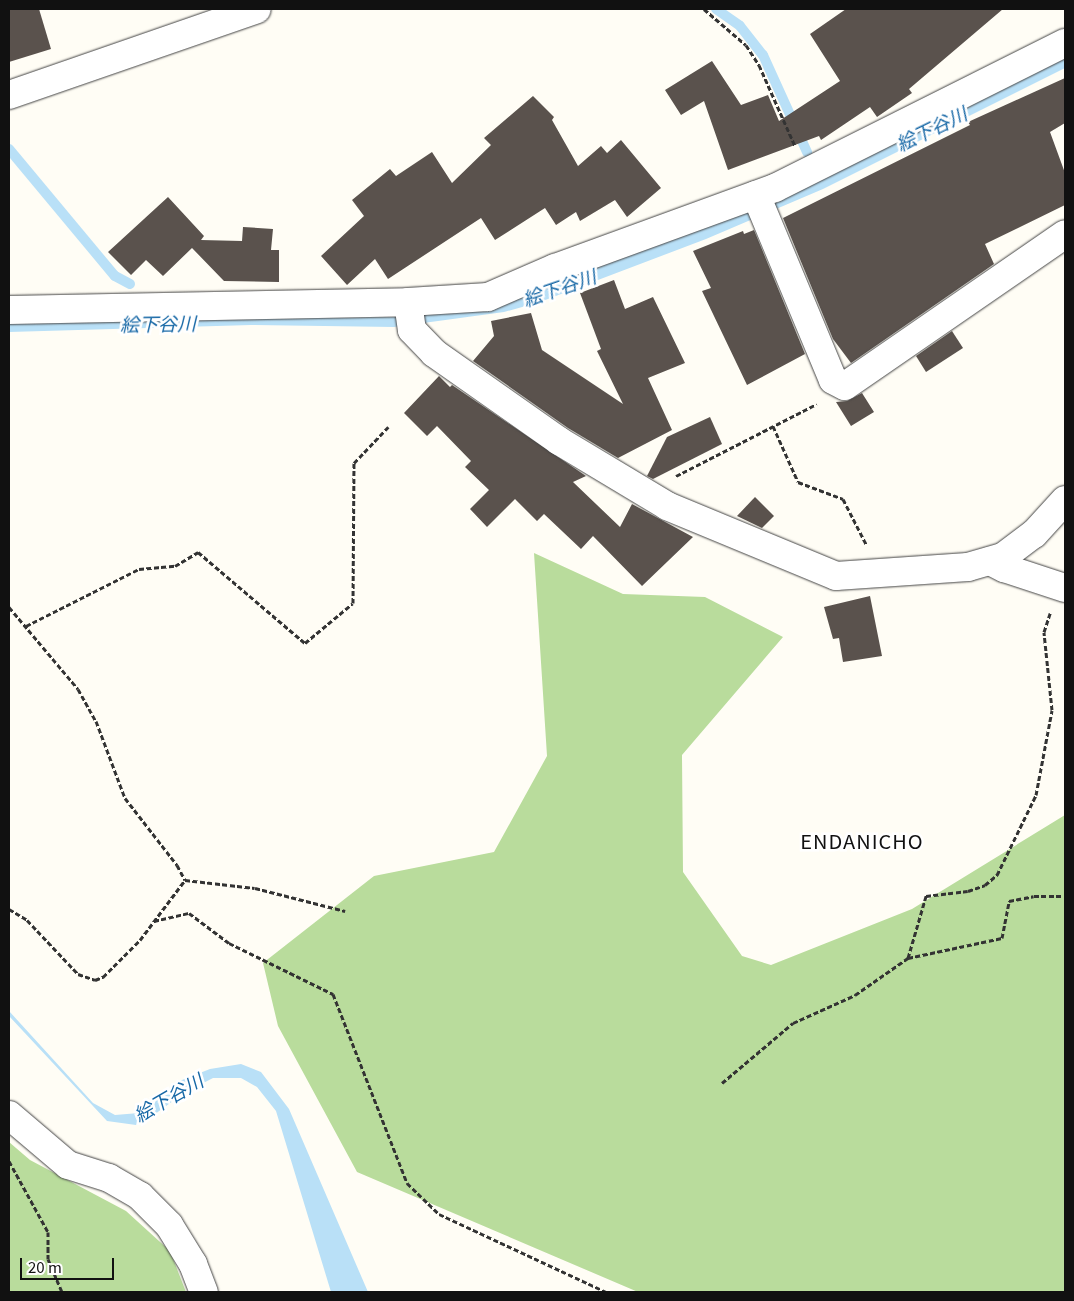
<!DOCTYPE html>
<meta charset="utf-8">
<style>
body{margin:0}
#map{position:relative;width:1074px;height:1301px;overflow:hidden;background:#fffdf5;font-family:Georgia,"Noto Sans JP",serif}
div>[style]{position:absolute}
.forest>*{inset:0;background:#b9dc9c}
.water>*{inset:0;background:#b9e0f7}
.stream>*{height:10px;margin:-5px;padding:0 5px;transform-origin:5px;border-radius:5px;background:#b9e0f7}
.building>*{inset:0;background:#5a524d}
.path>*{height:3px;margin-top:-1.5px;transform-origin:0;background:repeating-linear-gradient(90deg,#333 0 5px,transparent 0 7.5px)}
.roads{filter:drop-shadow(0 0 1px #444) drop-shadow(0 0 1px #444)}
.minor>*{height:28px;margin:-14px;padding:0 14px;transform-origin:14px;border-radius:14px;background:#fff}
span{translate:-50% -50%;white-space:nowrap;text-align:center;line-height:1.15;-webkit-text-stroke:5px #fff;paint-order:stroke}
.water-label{font-size:19px;color:#1768a6;font-style:italic}
.quarter-label{font-size:20px;color:#111;letter-spacing:1px}
.frame{position:absolute;inset:0;border:10px solid #111;pointer-events:none}
.scale{position:absolute;left:20px;top:1258px;width:94px;height:22px;box-sizing:border-box;border:2px solid #111;border-top:0;padding-left:6px;font-size:15px;line-height:18px;white-space:nowrap;color:#111;-webkit-text-stroke:4px #fff;paint-order:stroke}
</style>
<div id="map">
<div class="forest">
<div style="clip-path:polygon(534px 553px,623px 594px,705px 597px,783px 637px,682px 755px,683px 872px,742px 956px,771px 965px,912px 909px,1065px 815px,1065px 1292px,638px 1292px,357px 1172px,278px 1026px,263px 963px,374px 876px,494px 852px,547px 756px)"></div>
<div style="clip-path:polygon(9px 1142px,30px 1160px,126px 1211px,170px 1251px,186px 1292px,9px 1292px)"></div>
</div>
<div class="water">
<div style="clip-path:polygon(1065px 56px,1065px 68px,823px 189px,706px 239px,540px 302px,504px 312px,394px 327px,251px 325px,9px 332px,9px 320px,404px 317px,506px 301px,755px 209px)"></div>
<div style="clip-path:polygon(9px 1011px,93px 1103px,115px 1115px,139px 1113px,182px 1080px,210px 1069px,241px 1064px,261px 1072px,289px 1109px,368px 1292px,331px 1292px,276px 1111px,257px 1087px,241px 1078px,213px 1078px,184px 1093px,144px 1122px,136px 1125px,107px 1121px,9px 1016px)"></div>
</div>
<div class="stream">
<div style="left:716px;top:9px;width:29px;rotate:35deg"></div>
<div style="left:740px;top:26px;width:37px;rotate:52deg"></div>
<div style="left:763px;top:55px;width:107px;rotate:65.6deg"></div>
<div style="left:9px;top:149px;width:165px;rotate:50.2deg"></div>
<div style="left:115px;top:276px;width:17px;rotate:28deg"></div>
</div>
<div class="building">
<div style="clip-path:polygon(9px 9px,39px 9px,51px 49px,9px 62px)"></div>
<div style="clip-path:polygon(846px 9px,1003px 9px,909px 89px,912px 93px,877px 117px,870px 107px,821px 140px,819px 136px,728px 170px,704px 101px,681px 115px,665px 90px,712px 61px,741px 105px,768px 95px,779px 121px,840px 81px,810px 34px)"></div>
<div style="clip-path:polygon(1065px 78px,1065px 123px,1050px 132px,1065px 173px,1065px 205px,985px 244px,994px 264px,851px 363px,833px 339px,783px 218px,970px 125px,968px 122px)"></div>
<div style="clip-path:polygon(533px 96px,554px 117px,552px 120px,578px 166px,601px 146px,607px 153px,621px 140px,661px 188px,627px 217px,615px 200px,580px 221px,576px 212px,556px 225px,545px 208px,495px 240px,481px 218px,388px 279px,375px 259px,347px 285px,321px 256px,364px 216px,352px 200px,390px 169px,396px 176px,432px 152px,452px 183px,491px 145px,484px 138px)"></div>
<div style="clip-path:polygon(168px 197px,204px 236px,201px 240px,242px 241px,243px 227px,273px 229px,271px 250px,279px 250px,279px 282px,224px 281px,192px 248px,163px 276px,146px 260px,131px 275px,108px 252px)"></div>
<div style="clip-path:polygon(754px 230px,805px 354px,747px 385px,702px 291px,711px 288px,693px 251px,743px 231px,744px 234px)"></div>
<div style="clip-path:polygon(614px 280px,625px 309px,653px 297px,685px 363px,648px 378px,672px 430px,618px 458px,568px 428px,473px 361px,494px 336px,491px 321px,531px 313px,542px 350px,623px 404px,597px 351px,601px 349px,580px 293px)"></div>
<div style="clip-path:polygon(952px 331px,963px 348px,926px 372px,916px 356px)"></div>
<div style="clip-path:polygon(439px 376px,450px 387px,452px 385px,586px 476px,573px 482px,620px 527px,632px 504px,693px 537px,642px 586px,593px 536px,581px 549px,544px 514px,537px 521px,515px 499px,487px 527px,470px 509px,489px 490px,465px 467px,471px 461px,437px 426px,427px 436px,404px 413px)"></div>
<div style="clip-path:polygon(862px 393px,874px 412px,851px 426px,836px 402px,847px 401px)"></div>
<div style="clip-path:polygon(710px 417px,722px 444px,653px 479px,647px 476px,667px 437px)"></div>
<div style="clip-path:polygon(755px 497px,774px 516px,762px 528px,737px 516px)"></div>
<div style="clip-path:polygon(870px 596px,882px 656px,843px 662px,839px 638px,833px 639px,824px 607px)"></div>
</div>
<div class="path">
<div style="left:704px;top:9px;width:55px;rotate:40.6deg"></div>
<div style="left:746px;top:45px;width:24px;rotate:57deg"></div>
<div style="left:759px;top:65px;width:89px;rotate:66deg"></div>
<div style="left:773px;top:426px;width:61px;rotate:65.9deg"></div>
<div style="left:798px;top:482px;width:48px;rotate:20.7deg"></div>
<div style="left:843px;top:499px;width:51px;rotate:62.9deg"></div>
<div style="left:676px;top:476px;width:158px;rotate:-27.1deg"></div>
<div style="left:9px;top:607px;width:107px;rotate:49.9deg"></div>
<div style="left:78px;top:689px;width:37px;rotate:61deg"></div>
<div style="left:96px;top:721px;width:82px;rotate:69.4deg"></div>
<div style="left:125px;top:798px;width:85px;rotate:52.2deg"></div>
<div style="left:177px;top:865px;width:17px;rotate:62deg"></div>
<div style="left:185px;top:880px;width:70px;rotate:6.5deg"></div>
<div style="left:255px;top:888px;width:93px;rotate:14.3deg"></div>
<div style="left:26px;top:626px;width:127px;rotate:-26.8deg"></div>
<div style="left:139px;top:569px;width:36px;rotate:-5deg"></div>
<div style="left:175px;top:566px;width:27px;rotate:-31deg"></div>
<div style="left:198px;top:552px;width:140px;rotate:40.4deg"></div>
<div style="left:305px;top:643px;width:62px;rotate:-39.8deg"></div>
<div style="left:353px;top:603px;width:140px;rotate:-89.6deg"></div>
<div style="left:354px;top:463px;width:50px;rotate:-46.6deg"></div>
<div style="left:9px;top:909px;width:21px;rotate:31deg"></div>
<div style="left:27px;top:920px;width:74px;rotate:46.6deg"></div>
<div style="left:78px;top:974px;width:18px;rotate:19deg"></div>
<div style="left:95px;top:980px;width:9px;rotate:-21deg"></div>
<div style="left:103px;top:977px;width:52px;rotate:-45deg"></div>
<div style="left:140px;top:940px;width:75px;rotate:-53.1deg"></div>
<div style="left:154px;top:921px;width:36px;rotate:-13deg"></div>
<div style="left:189px;top:913px;width:50px;rotate:36.9deg"></div>
<div style="left:229px;top:943px;width:116px;rotate:26.1deg"></div>
<div style="left:333px;top:994px;width:203px;rotate:68.6deg"></div>
<div style="left:407px;top:1183px;width:45px;rotate:44.1deg"></div>
<div style="left:439px;top:1214px;width:184px;rotate:25deg"></div>
<div style="left:908px;top:958px;width:65px;rotate:-73.8deg"></div>
<div style="left:926px;top:896px;width:42px;rotate:-6.8deg"></div>
<div style="left:968px;top:891px;width:18px;rotate:-19deg"></div>
<div style="left:985px;top:885px;width:16px;rotate:-40deg"></div>
<div style="left:997px;top:875px;width:89px;rotate:-64deg"></div>
<div style="left:1036px;top:795px;width:86px;rotate:-79.3deg"></div>
<div style="left:1052px;top:710px;width:78px;rotate:-95.9deg"></div>
<div style="left:1044px;top:632px;width:20px;rotate:-72deg"></div>
<div style="left:722px;top:1083px;width:93px;rotate:-40.2deg"></div>
<div style="left:793px;top:1023px;width:68px;rotate:-24.3deg"></div>
<div style="left:855px;top:995px;width:65px;rotate:-34.9deg"></div>
<div style="left:908px;top:958px;width:96px;rotate:-12deg"></div>
<div style="left:1002px;top:938px;width:38px;rotate:-79deg"></div>
<div style="left:1009px;top:901px;width:25px;rotate:-11deg"></div>
<div style="left:1034px;top:896px;width:31px"></div>
<div style="left:9px;top:1161px;width:81px;rotate:61.2deg"></div>
<div style="left:48px;top:1232px;width:27px;rotate:90deg"></div>
<div style="left:48px;top:1259px;width:36px;rotate:67deg"></div>
<div style="left:9px;top:1292px;width:1px"></div>
</div>
<div class="roads">
<div class="minor">
<div style="left:9px;top:95px;width:262px;rotate:-19.1deg"></div>
<div style="left:756px;top:195px;width:200px;rotate:67.4deg"></div>
<div style="left:833px;top:380px;width:13px;rotate:27deg"></div>
<div style="left:845px;top:386px;width:267px;rotate:-34.6deg"></div>
<div style="left:408px;top:302px;width:28px;rotate:82deg"></div>
<div style="left:412px;top:330px;width:32px;rotate:46deg"></div>
<div style="left:434px;top:353px;width:153px;rotate:35.1deg"></div>
<div style="left:559px;top:441px;width:126px;rotate:31deg"></div>
<div style="left:667px;top:506px;width:183px;rotate:22.5deg"></div>
<div style="left:836px;top:576px;width:132px;rotate:-3.9deg"></div>
<div style="left:968px;top:567px;width:36px;rotate:-16deg"></div>
<div style="left:1003px;top:557px;width:39px;rotate:-37deg"></div>
<div style="left:1034px;top:534px;width:46px;rotate:-47.6deg"></div>
<div style="left:9px;top:310px;width:399px;rotate:-1.1deg"></div>
<div style="left:408px;top:302px;width:80px;rotate:-3.6deg"></div>
<div style="left:488px;top:297px;width:73px;rotate:-23.4deg"></div>
<div style="left:555px;top:268px;width:234px;rotate:-20deg"></div>
<div style="left:775px;top:188px;width:324px;rotate:-26.6deg"></div>
<div style="left:990px;top:561px;width:16px;rotate:27deg"></div>
<div style="left:1004px;top:568px;width:64px;rotate:18.2deg"></div>
<div style="left:9px;top:1115px;width:77px;rotate:40.3deg"></div>
<div style="left:68px;top:1165px;width:43px;rotate:17.6deg"></div>
<div style="left:109px;top:1178px;width:36px;rotate:30deg"></div>
<div style="left:140px;top:1196px;width:41px;rotate:45deg"></div>
<div style="left:169px;top:1225px;width:46px;rotate:58.4deg"></div>
<div style="left:193px;top:1264px;width:30px;rotate:69deg"></div>
</div>
</div>
<div class="water-label">
<span style="left:931px;top:128px;rotate:-26deg">絵下谷川</span>
<span style="left:559px;top:287px;rotate:-19deg">絵下谷川</span>
<span style="left:158px;top:323px;rotate:-1deg">絵下谷川</span>
<span style="left:168px;top:1097px;rotate:-30deg">絵下谷川</span>
</div>
<div class="quarter-label">
<span style="left:862px;top:840px">ENDANICHO</span>
</div>
<div class="frame"></div>
<div class="scale">20 m</div>
</div>
